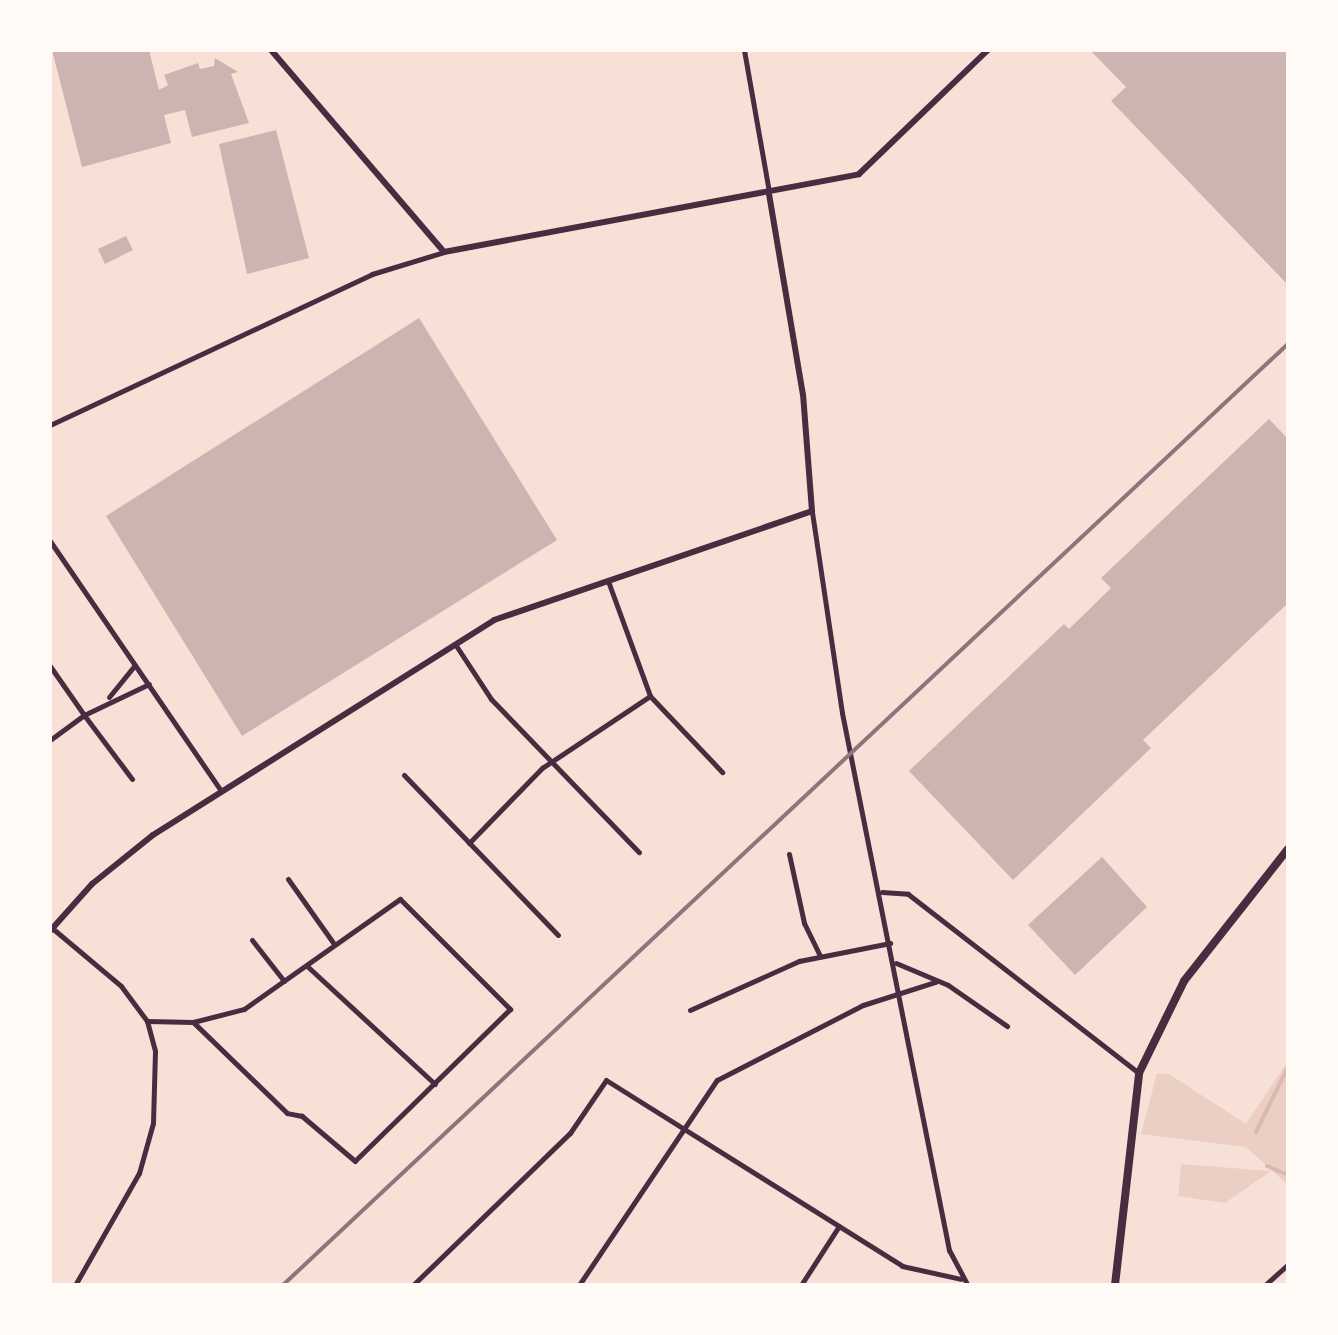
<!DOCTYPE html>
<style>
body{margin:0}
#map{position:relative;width:1338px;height:1335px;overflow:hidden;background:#f7e1d7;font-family:"Fira Sans",sans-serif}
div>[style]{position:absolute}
.green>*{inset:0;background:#ebcfc5}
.stream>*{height:4px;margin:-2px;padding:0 2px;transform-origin:2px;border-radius:2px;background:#dcb8b0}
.building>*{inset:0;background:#ccb4b1}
.minor>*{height:5px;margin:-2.5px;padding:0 2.5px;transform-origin:2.5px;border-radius:2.5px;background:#4a2c40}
.tertiary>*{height:6px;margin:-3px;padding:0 3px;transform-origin:3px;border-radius:3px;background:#4a2c40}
.secondary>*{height:8px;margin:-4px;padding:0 4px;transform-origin:4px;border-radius:4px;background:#4a2c40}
.rail>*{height:4px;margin:-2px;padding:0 2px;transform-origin:2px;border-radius:2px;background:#8f747c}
span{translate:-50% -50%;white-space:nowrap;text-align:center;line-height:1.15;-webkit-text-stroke:8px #fffaf5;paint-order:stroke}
.frame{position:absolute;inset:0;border:52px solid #fffaf5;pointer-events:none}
</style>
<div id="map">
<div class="green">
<div style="clip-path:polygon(1288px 1061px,1288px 1185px,1246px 1147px,1141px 1134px,1157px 1073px,1169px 1074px,1246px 1124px)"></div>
<div style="clip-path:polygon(1181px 1164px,1271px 1171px,1225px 1203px,1178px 1196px)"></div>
</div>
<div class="stream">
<div style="left:1256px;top:1132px;width:72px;rotate:-63.8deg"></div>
<div style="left:1267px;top:1166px;width:23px;rotate:23deg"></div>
</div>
<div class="building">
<div style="clip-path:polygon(52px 50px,149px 50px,159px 90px,168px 85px,164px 75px,198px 63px,200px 69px,214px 66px,215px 58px,238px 72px,231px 74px,249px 123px,192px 137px,185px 110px,164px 115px,171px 143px,82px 167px)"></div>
<div style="clip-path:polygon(1090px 50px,1288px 50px,1288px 285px,1111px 101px,1126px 87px)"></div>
<div style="clip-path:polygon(276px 130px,309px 258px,247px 274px,219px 144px)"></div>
<div style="clip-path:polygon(126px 236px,133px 250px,105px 264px,98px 249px)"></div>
<div style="clip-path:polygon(419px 318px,557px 540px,242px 736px,106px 516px)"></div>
<div style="clip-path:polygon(1269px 419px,1288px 439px,1288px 603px,1143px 740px,1151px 748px,1013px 880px,909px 771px,1064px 624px,1069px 629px,1111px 588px,1101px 578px)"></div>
<div style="clip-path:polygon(1102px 857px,1147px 907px,1075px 975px,1028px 925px)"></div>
</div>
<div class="minor">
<div style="left:744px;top:50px;width:144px;rotate:80deg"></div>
<div style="left:50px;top:425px;width:356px;rotate:-25.1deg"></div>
<div style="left:372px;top:274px;width:75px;rotate:-17deg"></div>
<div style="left:812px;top:512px;width:203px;rotate:81.5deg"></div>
<div style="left:842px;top:713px;width:548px;rotate:78.73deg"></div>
<div style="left:949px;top:1250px;width:40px;rotate:62deg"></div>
<div style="left:50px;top:541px;width:301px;rotate:55.6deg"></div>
<div style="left:608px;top:581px;width:122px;rotate:69.9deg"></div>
<div style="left:650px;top:696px;width:105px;rotate:46.5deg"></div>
<div style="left:455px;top:644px;width:66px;rotate:56.8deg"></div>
<div style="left:491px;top:699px;width:213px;rotate:46deg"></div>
<div style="left:50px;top:666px;width:60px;rotate:55.2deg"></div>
<div style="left:84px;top:715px;width:72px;rotate:-25.5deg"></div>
<div style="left:109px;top:697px;width:41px;rotate:-50.9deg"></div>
<div style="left:50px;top:740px;width:42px;rotate:-36.3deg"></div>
<div style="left:84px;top:715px;width:80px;rotate:53.1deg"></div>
<div style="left:404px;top:775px;width:222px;rotate:46.1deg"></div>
<div style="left:469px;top:843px;width:105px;rotate:-45.8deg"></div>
<div style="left:542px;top:768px;width:130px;rotate:-33.7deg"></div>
<div style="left:789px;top:854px;width:71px;rotate:77.7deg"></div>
<div style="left:804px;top:923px;width:37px;rotate:64deg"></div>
<div style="left:288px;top:879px;width:80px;rotate:54.7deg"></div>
<div style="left:882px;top:892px;width:26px;rotate:4deg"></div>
<div style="left:908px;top:894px;width:292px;rotate:37.8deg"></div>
<div style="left:52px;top:928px;width:90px;rotate:40deg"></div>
<div style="left:121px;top:986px;width:44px;rotate:53.4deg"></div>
<div style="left:147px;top:1021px;width:31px;rotate:75deg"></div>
<div style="left:155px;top:1051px;width:72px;rotate:91.6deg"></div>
<div style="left:153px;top:1123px;width:52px;rotate:105.6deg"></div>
<div style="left:139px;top:1173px;width:129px;rotate:119.7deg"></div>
<div style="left:252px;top:940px;width:52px;rotate:52deg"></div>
<div style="left:896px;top:963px;width:56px;rotate:22.9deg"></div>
<div style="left:948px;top:985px;width:72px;rotate:34.8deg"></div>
<div style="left:307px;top:966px;width:174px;rotate:42.7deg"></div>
<div style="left:690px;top:1010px;width:120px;rotate:-24.2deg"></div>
<div style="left:799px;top:961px;width:93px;rotate:-11.2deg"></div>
<div style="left:147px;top:1021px;width:46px;rotate:1.2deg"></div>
<div style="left:193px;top:1022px;width:53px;rotate:-14.3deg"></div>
<div style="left:244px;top:1009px;width:191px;rotate:-35.2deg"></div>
<div style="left:400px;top:899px;width:156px;rotate:45deg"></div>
<div style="left:510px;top:1009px;width:217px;rotate:135.6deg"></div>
<div style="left:355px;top:1161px;width:70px;rotate:-139.7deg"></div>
<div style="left:302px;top:1116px;width:15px;rotate:-169deg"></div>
<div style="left:287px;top:1113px;width:131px;rotate:-135.9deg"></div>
<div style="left:413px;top:1285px;width:219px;rotate:-44.1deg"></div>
<div style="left:570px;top:1133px;width:64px;rotate:-55.8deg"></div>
<div style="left:606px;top:1080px;width:350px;rotate:32.1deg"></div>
<div style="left:902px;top:1266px;width:60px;rotate:12.4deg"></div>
<div style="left:579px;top:1285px;width:247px;rotate:-56.1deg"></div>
<div style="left:717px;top:1080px;width:164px;rotate:-27.2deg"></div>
<div style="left:863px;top:1005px;width:76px;rotate:-17.7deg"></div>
<div style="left:801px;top:1285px;width:70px;rotate:-57.2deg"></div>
<div style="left:1265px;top:1285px;width:31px;rotate:-42deg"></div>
</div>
<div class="tertiary">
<div style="left:271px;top:50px;width:266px;rotate:49.4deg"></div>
<div style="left:444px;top:252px;width:422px;rotate:-10.6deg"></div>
<div style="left:859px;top:174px;width:179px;rotate:-43.9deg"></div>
<div style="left:50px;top:931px;width:63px;rotate:-48.2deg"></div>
<div style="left:92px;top:884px;width:78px;rotate:-38.8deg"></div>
<div style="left:153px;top:835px;width:403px;rotate:-32.2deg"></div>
<div style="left:494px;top:620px;width:336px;rotate:-18.9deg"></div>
<div style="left:812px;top:511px;width:116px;rotate:-94.4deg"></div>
<div style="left:803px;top:395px;width:203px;rotate:-99.6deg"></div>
</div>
<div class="secondary">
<div style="left:1115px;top:1285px;width:213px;rotate:-83.5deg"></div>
<div style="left:1139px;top:1073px;width:102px;rotate:-63.9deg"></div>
<div style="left:1184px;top:981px;width:168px;rotate:-51.8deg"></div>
</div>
<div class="rail">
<div style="left:283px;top:1285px;width:1377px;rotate:-43.12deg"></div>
</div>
<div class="frame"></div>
</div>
